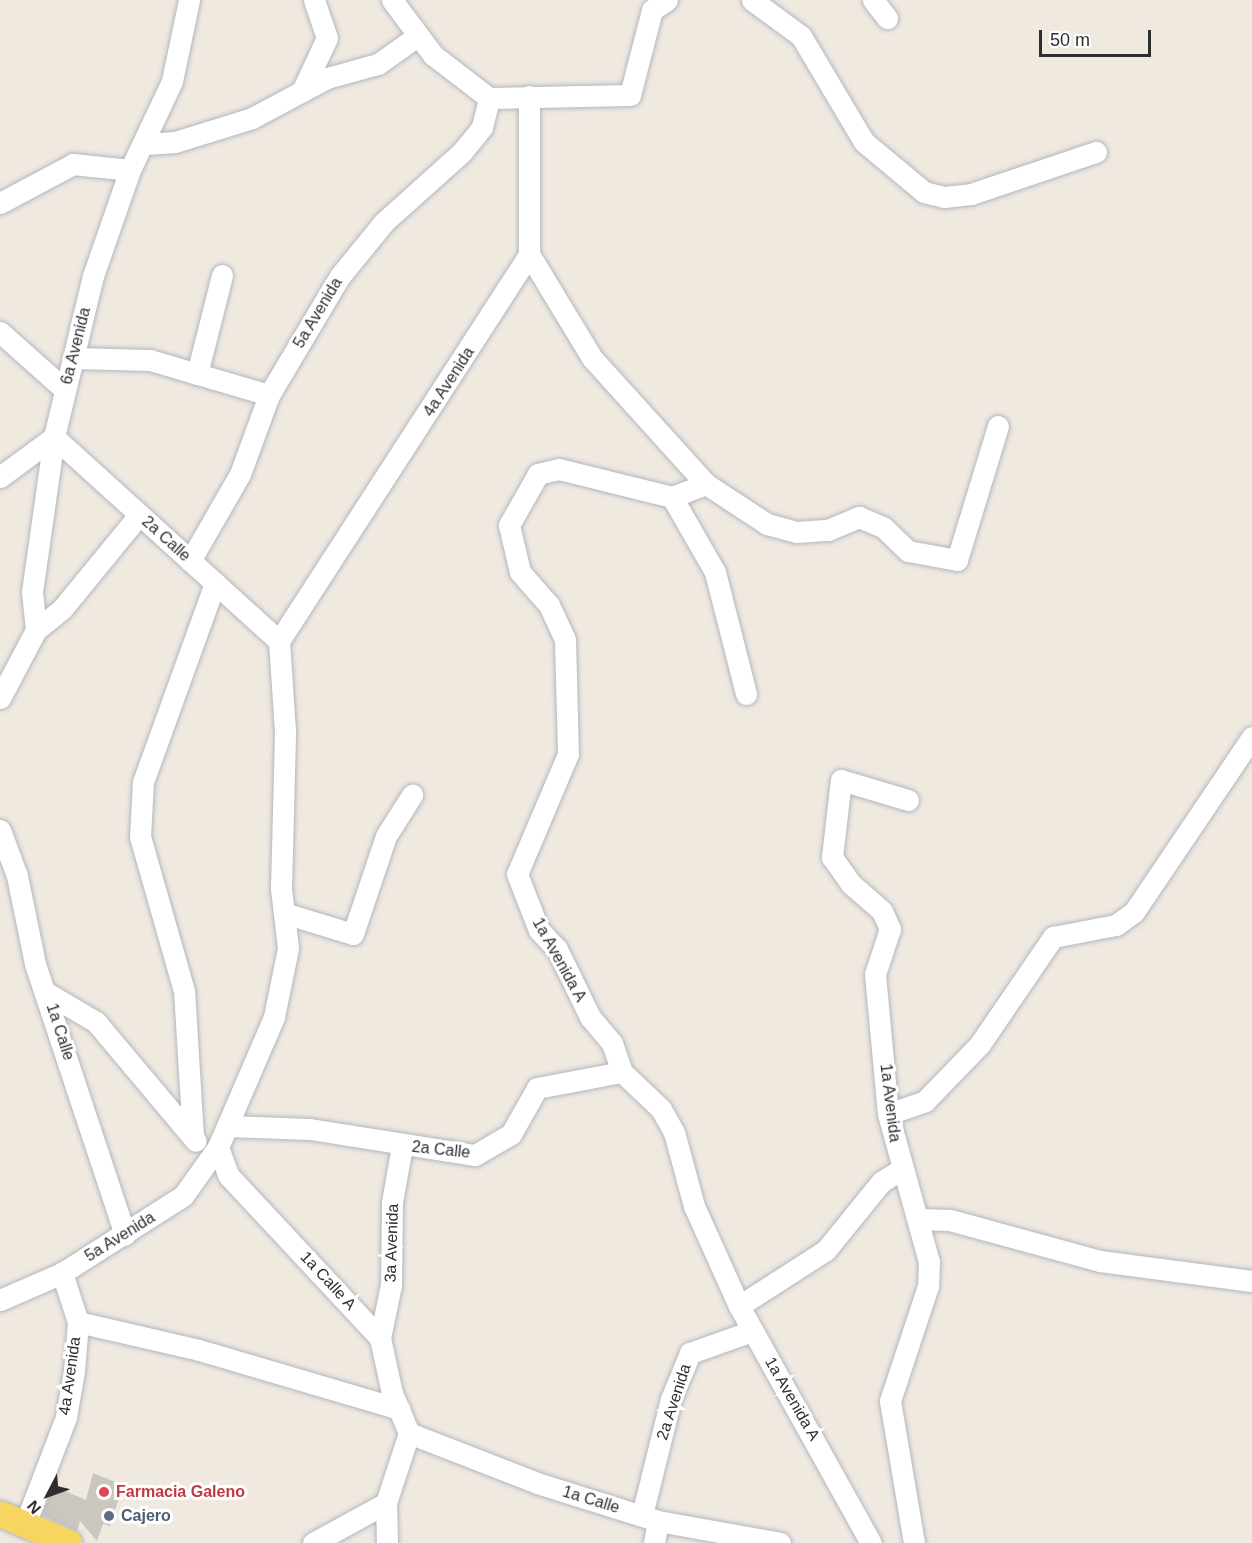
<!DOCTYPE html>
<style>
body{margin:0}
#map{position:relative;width:1252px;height:1543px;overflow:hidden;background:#efe9e0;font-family:Helvetica,sans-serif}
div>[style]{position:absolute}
.building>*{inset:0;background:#cbc7be}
.roads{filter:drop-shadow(0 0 2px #b4b6c1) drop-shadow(0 0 2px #b4b6c1)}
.minor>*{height:21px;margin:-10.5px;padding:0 10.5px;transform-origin:10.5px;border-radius:10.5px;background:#fff}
.major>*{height:26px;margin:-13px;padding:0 13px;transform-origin:13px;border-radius:13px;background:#f6d65f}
.dots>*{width:16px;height:16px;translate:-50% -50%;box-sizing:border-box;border:3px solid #fff;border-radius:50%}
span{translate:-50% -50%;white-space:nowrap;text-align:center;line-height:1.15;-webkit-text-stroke:6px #fff;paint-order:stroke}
.street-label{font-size:16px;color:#2e2e2e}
.health-label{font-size:16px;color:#be3a42;font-weight:700}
.left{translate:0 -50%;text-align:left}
.service-label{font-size:16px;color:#4e5e75;font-weight:700}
.north{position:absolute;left:18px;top:1465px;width:60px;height:60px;-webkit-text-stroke:4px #fff;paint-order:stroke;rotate:229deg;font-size:16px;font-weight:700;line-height:24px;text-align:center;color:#2e2e2e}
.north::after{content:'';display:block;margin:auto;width:21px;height:27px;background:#2e2e2e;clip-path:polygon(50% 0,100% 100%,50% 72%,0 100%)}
.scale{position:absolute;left:1039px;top:30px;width:112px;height:27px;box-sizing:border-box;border:3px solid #2e2e2e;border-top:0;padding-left:8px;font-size:18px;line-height:21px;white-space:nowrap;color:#2e2e2e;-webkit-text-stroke:4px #fff;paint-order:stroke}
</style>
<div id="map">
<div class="building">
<div style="clip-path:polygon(93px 1473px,123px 1485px,110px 1526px,103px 1524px,97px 1541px,80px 1521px,77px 1531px,42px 1515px,53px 1486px,86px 1500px)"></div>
</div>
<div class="roads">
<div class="minor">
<div style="left:392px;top:0;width:69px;rotate:53.3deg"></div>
<div style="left:433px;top:55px;width:71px;rotate:37.5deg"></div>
<div style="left:489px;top:98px;width:141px;rotate:-1.2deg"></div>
<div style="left:630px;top:95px;width:88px;rotate:-75.5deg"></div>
<div style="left:652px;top:10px;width:18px;rotate:-34deg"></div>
<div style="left:752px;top:0;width:61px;rotate:36.3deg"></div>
<div style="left:801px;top:36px;width:123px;rotate:59.3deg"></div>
<div style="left:864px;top:142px;width:78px;rotate:39.8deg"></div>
<div style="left:924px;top:192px;width:21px;rotate:14deg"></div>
<div style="left:944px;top:197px;width:27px;rotate:-6deg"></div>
<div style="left:971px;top:194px;width:132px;rotate:-18.6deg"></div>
<div style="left:873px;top:0;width:23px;rotate:52deg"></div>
<div style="left:303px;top:89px;width:56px;rotate:-64.8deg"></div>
<div style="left:327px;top:38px;width:40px;rotate:-108.9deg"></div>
<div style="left:145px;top:144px;width:30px;rotate:-4deg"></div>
<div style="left:175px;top:142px;width:81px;rotate:-17.3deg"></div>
<div style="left:252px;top:118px;width:85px;rotate:-28.1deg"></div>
<div style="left:327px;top:78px;width:53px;rotate:-15.4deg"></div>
<div style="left:378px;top:64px;width:47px;rotate:-35.4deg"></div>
<div style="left:0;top:203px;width:83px;rotate:-28.1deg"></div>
<div style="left:73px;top:164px;width:57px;rotate:6deg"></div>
<div style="left:529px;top:254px;width:122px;rotate:58.8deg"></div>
<div style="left:592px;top:358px;width:170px;rotate:47.9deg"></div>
<div style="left:706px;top:484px;width:36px;rotate:159deg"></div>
<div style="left:0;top:332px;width:86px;rotate:41.7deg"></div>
<div style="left:74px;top:358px;width:76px;rotate:1.5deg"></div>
<div style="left:150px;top:360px;width:124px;rotate:16.4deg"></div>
<div style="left:197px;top:374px;width:102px;rotate:-75.8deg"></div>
<div style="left:54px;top:437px;width:304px;rotate:42.2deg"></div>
<div style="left:0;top:477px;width:67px;rotate:-36.5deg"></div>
<div style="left:706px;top:484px;width:73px;rotate:33.3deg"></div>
<div style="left:767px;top:524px;width:31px;rotate:15deg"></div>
<div style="left:797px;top:532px;width:31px;rotate:-4deg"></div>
<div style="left:828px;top:530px;width:34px;rotate:-23deg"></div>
<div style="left:859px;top:517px;width:26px;rotate:23deg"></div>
<div style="left:883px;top:527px;width:35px;rotate:44deg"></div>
<div style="left:908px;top:551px;width:50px;rotate:10.4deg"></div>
<div style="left:957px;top:560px;width:140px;rotate:-73deg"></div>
<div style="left:672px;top:497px;width:116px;rotate:-166.1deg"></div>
<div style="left:559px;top:469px;width:22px;rotate:167deg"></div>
<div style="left:538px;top:474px;width:59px;rotate:119.6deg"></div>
<div style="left:509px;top:525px;width:48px;rotate:76.8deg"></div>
<div style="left:520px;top:572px;width:44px;rotate:48.7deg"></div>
<div style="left:549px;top:605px;width:38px;rotate:65deg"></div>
<div style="left:565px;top:640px;width:114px;rotate:88.5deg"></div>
<div style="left:568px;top:754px;width:130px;rotate:113deg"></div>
<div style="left:517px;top:874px;width:60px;rotate:68.6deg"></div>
<div style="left:539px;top:930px;width:26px;rotate:47deg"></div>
<div style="left:557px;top:949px;width:76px;rotate:64.1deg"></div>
<div style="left:590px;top:1017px;width:34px;rotate:50deg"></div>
<div style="left:612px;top:1043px;width:31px;rotate:71deg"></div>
<div style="left:622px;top:1072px;width:54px;rotate:43.5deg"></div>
<div style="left:661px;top:1109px;width:26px;rotate:61deg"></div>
<div style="left:674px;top:1132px;width:77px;rotate:74.9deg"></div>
<div style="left:694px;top:1206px;width:110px;rotate:65.8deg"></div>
<div style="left:739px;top:1306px;width:271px;rotate:60.9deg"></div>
<div style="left:672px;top:497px;width:86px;rotate:60.2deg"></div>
<div style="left:715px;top:572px;width:126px;rotate:75.7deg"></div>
<div style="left:190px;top:561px;width:100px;rotate:-60.1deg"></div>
<div style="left:240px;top:474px;width:84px;rotate:-69.8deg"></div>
<div style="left:269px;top:395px;width:139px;rotate:-59.2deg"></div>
<div style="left:340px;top:276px;width:70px;rotate:-50.8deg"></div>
<div style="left:384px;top:222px;width:105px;rotate:-41.9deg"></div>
<div style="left:462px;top:152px;width:32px;rotate:-51deg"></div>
<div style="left:482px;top:127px;width:30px;rotate:-76deg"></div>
<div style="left:36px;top:630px;width:33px;rotate:-39deg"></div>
<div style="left:62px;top:609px;width:122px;rotate:-50.7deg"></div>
<div style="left:279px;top:641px;width:461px;rotate:-57.1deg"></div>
<div style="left:529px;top:254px;width:158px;rotate:-90deg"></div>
<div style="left:0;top:698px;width:77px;rotate:-62.1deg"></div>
<div style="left:36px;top:630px;width:38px;rotate:-96deg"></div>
<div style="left:32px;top:592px;width:157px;rotate:-81.9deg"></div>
<div style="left:54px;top:437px;width:166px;rotate:-76.4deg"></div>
<div style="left:93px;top:276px;width:112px;rotate:-70.8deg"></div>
<div style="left:130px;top:170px;width:98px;rotate:-64.7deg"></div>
<div style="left:172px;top:81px;width:83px;rotate:-78.1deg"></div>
<div style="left:908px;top:800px;width:70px;rotate:-163.4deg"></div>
<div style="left:841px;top:780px;width:78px;rotate:96.7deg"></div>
<div style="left:832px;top:857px;width:33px;rotate:55deg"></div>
<div style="left:851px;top:884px;width:41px;rotate:41.1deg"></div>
<div style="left:882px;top:911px;width:20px;rotate:66deg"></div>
<div style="left:890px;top:929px;width:47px;rotate:108.4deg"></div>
<div style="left:875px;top:974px;width:141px;rotate:84.7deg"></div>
<div style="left:888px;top:1114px;width:154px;rotate:74.5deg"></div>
<div style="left:929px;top:1262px;width:24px;rotate:92deg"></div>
<div style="left:928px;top:1286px;width:121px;rotate:108.3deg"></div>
<div style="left:890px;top:1401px;width:144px;rotate:80.4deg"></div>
<div style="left:0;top:830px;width:49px;rotate:69.7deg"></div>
<div style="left:17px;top:876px;width:90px;rotate:78.4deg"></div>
<div style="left:35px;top:964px;width:285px;rotate:71.6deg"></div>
<div style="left:284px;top:913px;width:72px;rotate:16.9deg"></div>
<div style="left:353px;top:934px;width:103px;rotate:-71.4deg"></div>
<div style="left:386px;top:836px;width:49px;rotate:-57.6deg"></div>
<div style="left:47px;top:993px;width:57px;rotate:30.6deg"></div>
<div style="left:96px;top:1022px;width:155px;rotate:50deg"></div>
<div style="left:888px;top:1114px;width:39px;rotate:-19deg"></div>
<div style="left:925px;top:1101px;width:79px;rotate:-46deg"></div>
<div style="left:980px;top:1044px;width:130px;rotate:-55.7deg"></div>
<div style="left:1053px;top:937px;width:64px;rotate:-10.8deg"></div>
<div style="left:1116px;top:925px;width:22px;rotate:-36deg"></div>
<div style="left:1134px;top:912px;width:211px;rotate:-56deg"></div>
<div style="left:227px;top:1126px;width:83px;rotate:2.1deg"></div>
<div style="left:310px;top:1129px;width:167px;rotate:9deg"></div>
<div style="left:475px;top:1155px;width:42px;rotate:-30.3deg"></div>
<div style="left:511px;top:1134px;width:53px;rotate:-60.5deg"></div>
<div style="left:537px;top:1088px;width:86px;rotate:-10.7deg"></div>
<div style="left:193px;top:1137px;width:146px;rotate:-93.5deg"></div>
<div style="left:184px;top:991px;width:160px;rotate:-105.9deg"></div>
<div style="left:140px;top:837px;width:55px;rotate:-86.9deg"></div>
<div style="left:143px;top:782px;width:212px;rotate:-70.1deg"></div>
<div style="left:218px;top:1147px;width:30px;rotate:70deg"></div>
<div style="left:228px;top:1175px;width:223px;rotate:47deg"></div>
<div style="left:380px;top:1338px;width:56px;rotate:77.7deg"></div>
<div style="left:392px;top:1393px;width:43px;rotate:67deg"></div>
<div style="left:919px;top:1219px;width:31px;rotate:2deg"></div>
<div style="left:950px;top:1220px;width:156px;rotate:15.3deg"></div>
<div style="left:1100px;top:1261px;width:153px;rotate:7.5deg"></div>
<div style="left:0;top:1300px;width:68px;rotate:-23.5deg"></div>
<div style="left:62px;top:1273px;width:143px;rotate:-32.5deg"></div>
<div style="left:183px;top:1196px;width:60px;rotate:-54.5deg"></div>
<div style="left:218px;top:1147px;width:142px;rotate:-66.7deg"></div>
<div style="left:274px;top:1017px;width:70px;rotate:-78.5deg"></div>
<div style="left:288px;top:948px;width:60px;rotate:-96.7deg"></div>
<div style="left:281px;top:888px;width:157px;rotate:-88.5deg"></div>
<div style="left:285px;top:731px;width:90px;rotate:-93.8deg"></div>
<div style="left:739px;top:1306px;width:103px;rotate:-32.8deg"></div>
<div style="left:826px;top:1250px;width:87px;rotate:-51deg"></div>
<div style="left:881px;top:1182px;width:22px;rotate:-32deg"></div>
<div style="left:78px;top:1322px;width:124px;rotate:13deg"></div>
<div style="left:199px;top:1350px;width:209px;rotate:16.4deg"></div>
<div style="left:380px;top:1338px;width:54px;rotate:-78.3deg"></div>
<div style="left:391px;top:1285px;width:83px;rotate:-89.3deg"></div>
<div style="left:392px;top:1202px;width:57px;rotate:-79.9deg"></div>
<div style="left:409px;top:1433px;width:137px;rotate:21.3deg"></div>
<div style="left:537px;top:1483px;width:127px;rotate:17.4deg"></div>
<div style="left:658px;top:1521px;width:124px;rotate:10.2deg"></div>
<div style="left:642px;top:1515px;width:120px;rotate:-76deg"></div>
<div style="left:671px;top:1399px;width:50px;rotate:-67.6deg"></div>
<div style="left:690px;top:1353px;width:66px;rotate:-19.5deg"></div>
<div style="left:25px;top:1524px;width:115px;rotate:-69deg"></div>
<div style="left:66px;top:1417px;width:47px;rotate:-80.1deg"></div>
<div style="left:74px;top:1371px;width:49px;rotate:-85.3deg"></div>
<div style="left:78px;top:1322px;width:52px;rotate:-108.1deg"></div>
<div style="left:313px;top:1543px;width:83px;rotate:-28.7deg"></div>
<div style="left:387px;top:1543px;width:40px;rotate:-91.4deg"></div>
<div style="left:386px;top:1503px;width:74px;rotate:-71.8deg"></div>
<div style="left:654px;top:1543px;width:22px;rotate:-80deg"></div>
</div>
<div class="major">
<div style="left:0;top:1514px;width:75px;rotate:22.8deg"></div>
</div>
</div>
<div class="dots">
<div style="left:104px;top:1492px;background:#e0444e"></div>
<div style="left:109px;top:1516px;background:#5c6f8a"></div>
</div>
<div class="street-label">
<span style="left:318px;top:313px;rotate:-59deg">5a Avenida</span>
<span style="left:76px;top:346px;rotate:-76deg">6a Avenida</span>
<span style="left:449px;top:382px;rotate:-57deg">4a Avenida</span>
<span style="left:166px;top:539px;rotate:42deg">2a Calle</span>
<span style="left:559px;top:960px;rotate:61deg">1a Avenida A</span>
<span style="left:60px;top:1032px;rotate:72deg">1a Calle</span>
<span style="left:890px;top:1103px;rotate:83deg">1a Avenida</span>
<span style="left:441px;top:1150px;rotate:6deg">2a Calle</span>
<span style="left:120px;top:1237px;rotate:-32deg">5a Avenida</span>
<span style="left:392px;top:1243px;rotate:-88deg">3a Avenida</span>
<span style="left:328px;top:1281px;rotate:47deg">1a Calle A</span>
<span style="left:70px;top:1376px;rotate:-82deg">4a Avenida</span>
<span style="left:792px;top:1399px;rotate:60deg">1a Avenida A</span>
<span style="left:674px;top:1402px;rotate:-72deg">2a Avenida</span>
<span style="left:591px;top:1500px;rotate:17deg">1a Calle</span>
</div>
<div class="health-label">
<span class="left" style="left:116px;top:1492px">Farmacia Galeno</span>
</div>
<div class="service-label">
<span class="left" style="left:121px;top:1516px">Cajero</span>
</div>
<div class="north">N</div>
<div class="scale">50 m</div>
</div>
